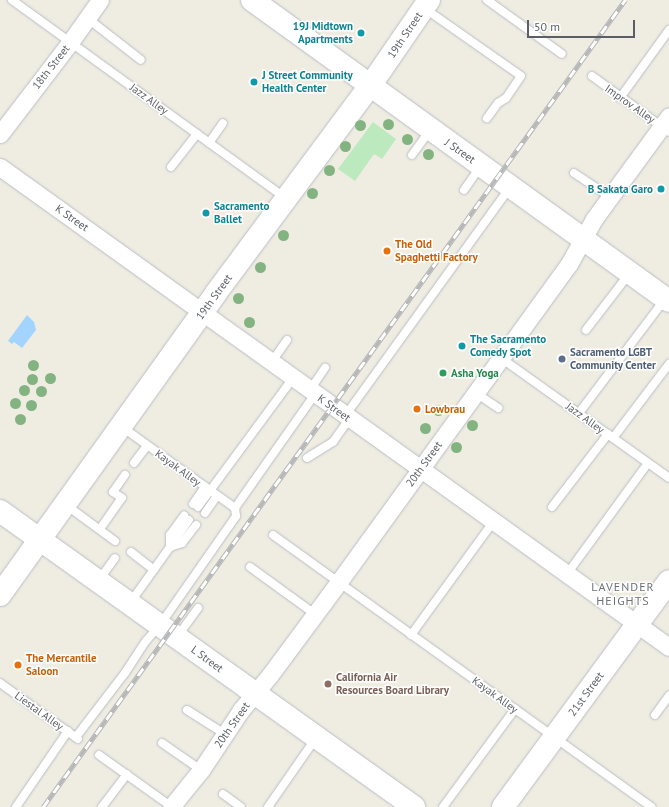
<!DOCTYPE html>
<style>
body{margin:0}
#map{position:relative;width:669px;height:807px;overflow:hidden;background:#efede2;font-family:"PT Sans",sans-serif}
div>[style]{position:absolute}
.green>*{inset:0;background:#bce9be}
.water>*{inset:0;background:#a3d4ff}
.roads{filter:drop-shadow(0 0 1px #babdc3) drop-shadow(0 0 1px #babdc3)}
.lane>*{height:8px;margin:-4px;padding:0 4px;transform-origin:4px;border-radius:4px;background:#fff}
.street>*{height:17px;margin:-8.5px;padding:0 8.5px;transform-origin:8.5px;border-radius:8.5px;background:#fff}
.secondary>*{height:22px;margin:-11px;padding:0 11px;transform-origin:11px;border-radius:11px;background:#fff}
.rail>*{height:4.5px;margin-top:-2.25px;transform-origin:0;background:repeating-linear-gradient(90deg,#fff 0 9px,#b6b7b8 0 18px);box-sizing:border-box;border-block:1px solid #b6b7b8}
.trees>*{width:11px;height:11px;margin:-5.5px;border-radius:50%;background:#84b382}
.dots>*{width:11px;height:11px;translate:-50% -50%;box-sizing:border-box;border:2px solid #fff;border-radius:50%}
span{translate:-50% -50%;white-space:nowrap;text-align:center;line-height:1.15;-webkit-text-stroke:3px #fff;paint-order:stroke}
.culture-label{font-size:11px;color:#0d838f;font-weight:700}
.right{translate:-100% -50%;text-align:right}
.left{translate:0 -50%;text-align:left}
.street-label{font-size:11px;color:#5b5f65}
.food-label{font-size:11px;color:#c56008;font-weight:700}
.service-label{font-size:11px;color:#4e5e75;font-weight:700}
.leisure-label{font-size:11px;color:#27864d;font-weight:700}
.education-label{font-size:11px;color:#785e54;font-weight:700}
.neighbourhood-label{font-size:12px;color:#6c7177;letter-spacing:1px}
.scale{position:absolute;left:527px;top:20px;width:108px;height:18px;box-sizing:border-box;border:2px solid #5b5f65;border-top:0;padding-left:5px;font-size:12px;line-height:14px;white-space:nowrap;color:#5b5f65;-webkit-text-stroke:3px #fff;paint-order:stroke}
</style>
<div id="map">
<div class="green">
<div style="clip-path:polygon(373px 122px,396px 139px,382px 159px,374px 154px,355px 181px,338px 169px)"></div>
</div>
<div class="water">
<div style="clip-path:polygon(27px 315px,34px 322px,36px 330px,22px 348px,14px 342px,12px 344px,8px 341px)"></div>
</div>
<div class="roads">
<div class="lane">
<div style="left:12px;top:0;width:338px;rotate:35.9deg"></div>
<div style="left:487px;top:0;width:92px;rotate:35.8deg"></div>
<div style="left:424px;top:8px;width:118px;rotate:35deg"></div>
<div style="left:521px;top:76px;width:27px;rotate:124deg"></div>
<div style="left:506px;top:98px;width:9px;rotate:148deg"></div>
<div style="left:498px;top:103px;width:19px;rotate:126deg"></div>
<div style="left:87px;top:18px;width:68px;rotate:37.9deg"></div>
<div style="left:592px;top:76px;width:95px;rotate:36deg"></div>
<div style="left:620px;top:98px;width:84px;rotate:-54.2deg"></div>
<div style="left:209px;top:143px;width:24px;rotate:-55deg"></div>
<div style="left:412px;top:155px;width:31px;rotate:-54deg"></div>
<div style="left:171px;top:167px;width:42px;rotate:-51.8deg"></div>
<div style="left:574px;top:173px;width:43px;rotate:33.7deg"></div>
<div style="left:464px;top:190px;width:29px;rotate:-55deg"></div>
<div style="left:586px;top:330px;width:71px;rotate:-52.5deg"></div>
<div style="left:501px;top:358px;width:206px;rotate:35.5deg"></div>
<div style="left:271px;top:363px;width:28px;rotate:-55deg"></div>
<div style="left:310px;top:390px;width:27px;rotate:-56deg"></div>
<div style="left:476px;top:393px;width:27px;rotate:34deg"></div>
<div style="left:579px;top:413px;width:143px;rotate:-53deg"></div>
<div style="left:345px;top:416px;width:282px;rotate:-54.2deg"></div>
<div style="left:122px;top:427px;width:139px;rotate:35.6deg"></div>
<div style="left:613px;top:438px;width:93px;rotate:-52.9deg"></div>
<div style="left:307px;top:458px;width:31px;rotate:-32deg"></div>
<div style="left:333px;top:442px;width:28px;rotate:-55deg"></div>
<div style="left:134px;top:463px;width:21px;rotate:-53deg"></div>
<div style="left:193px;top:504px;width:21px;rotate:-55deg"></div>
<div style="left:66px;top:505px;width:61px;rotate:36.3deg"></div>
<div style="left:198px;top:507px;width:160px;rotate:-53.6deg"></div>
<div style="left:552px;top:507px;width:92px;rotate:-52.5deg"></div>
<div style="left:205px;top:513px;width:21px;rotate:-55deg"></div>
<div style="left:100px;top:529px;width:38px;rotate:-55deg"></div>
<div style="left:122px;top:498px;width:11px;rotate:-146deg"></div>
<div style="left:113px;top:492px;width:21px;rotate:-55deg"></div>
<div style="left:273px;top:535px;width:466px;rotate:35.7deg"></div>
<div style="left:170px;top:547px;width:13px;rotate:-18deg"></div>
<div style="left:182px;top:543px;width:23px;rotate:-52deg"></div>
<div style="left:170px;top:547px;width:33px;rotate:-55deg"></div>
<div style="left:131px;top:552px;width:29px;rotate:38deg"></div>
<div style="left:250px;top:567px;width:80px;rotate:35.9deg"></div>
<div style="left:567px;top:574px;width:137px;rotate:-53.9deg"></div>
<div style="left:99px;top:580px;width:27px;rotate:-54deg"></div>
<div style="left:130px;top:603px;width:69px;rotate:-54.5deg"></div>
<div style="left:170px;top:547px;width:12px;rotate:-90deg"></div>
<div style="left:170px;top:535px;width:24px;rotate:-54deg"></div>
<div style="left:411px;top:635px;width:140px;rotate:-54deg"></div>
<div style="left:177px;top:637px;width:36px;rotate:-54deg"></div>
<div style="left:0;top:683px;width:96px;rotate:35.7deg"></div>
<div style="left:187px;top:710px;width:45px;rotate:32.3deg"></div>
<div style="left:655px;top:715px;width:24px;rotate:-54deg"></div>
<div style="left:76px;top:737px;width:81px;rotate:-52.6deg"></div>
<div style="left:125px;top:673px;width:38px;rotate:-57deg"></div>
<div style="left:146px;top:641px;width:21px;rotate:-49deg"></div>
<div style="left:160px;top:625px;width:133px;rotate:-55.1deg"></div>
<div style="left:236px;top:516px;width:8px;rotate:-97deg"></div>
<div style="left:235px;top:508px;width:139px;rotate:-54.9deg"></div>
<div style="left:162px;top:743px;width:47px;rotate:34.7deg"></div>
<div style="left:99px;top:755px;width:90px;rotate:35.5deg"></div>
<div style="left:223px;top:794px;width:22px;rotate:36deg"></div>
<div style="left:16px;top:807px;width:92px;rotate:-55.6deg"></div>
<div style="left:102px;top:807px;width:41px;rotate:-52.9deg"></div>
<div style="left:268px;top:807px;width:84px;rotate:-55.2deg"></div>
<div style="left:443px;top:807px;width:122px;rotate:-53.7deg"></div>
</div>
<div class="street">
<div style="left:0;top:134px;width:117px;rotate:-52.6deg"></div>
<div style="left:71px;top:41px;width:50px;rotate:-54.7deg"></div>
<div style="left:0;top:167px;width:823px;rotate:35.66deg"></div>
<div style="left:171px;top:807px;width:48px;rotate:-51deg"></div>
<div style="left:201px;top:770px;width:72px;rotate:-56.3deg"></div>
<div style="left:241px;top:710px;width:45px;rotate:-50.4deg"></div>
<div style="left:270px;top:675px;width:114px;rotate:-53.5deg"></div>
<div style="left:338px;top:583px;width:394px;rotate:-54.1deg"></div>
<div style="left:569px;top:264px;width:51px;rotate:-60.9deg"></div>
<div style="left:594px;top:219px;width:127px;rotate:-53.9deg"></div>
</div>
<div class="secondary">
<div style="left:252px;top:0;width:514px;rotate:35.82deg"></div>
<div style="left:0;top:511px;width:509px;rotate:35.56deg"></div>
<div style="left:0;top:595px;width:371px;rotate:-54.4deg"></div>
<div style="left:216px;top:293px;width:258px;rotate:-53.4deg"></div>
<div style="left:370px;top:86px;width:104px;rotate:-55.5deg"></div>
<div style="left:503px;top:807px;width:280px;rotate:-53.7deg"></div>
</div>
</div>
<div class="rail">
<div style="left:43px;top:807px;width:995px;rotate:-54.2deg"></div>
</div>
<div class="trees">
<div style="left:388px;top:124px"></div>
<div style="left:360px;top:125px"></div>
<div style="left:407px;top:139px"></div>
<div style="left:345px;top:146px"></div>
<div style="left:428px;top:154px"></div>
<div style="left:329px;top:170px"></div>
<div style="left:312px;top:193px"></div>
<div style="left:283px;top:235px"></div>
<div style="left:260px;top:267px"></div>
<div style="left:238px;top:298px"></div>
<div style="left:249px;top:322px"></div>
<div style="left:33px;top:365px"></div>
<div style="left:50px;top:378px"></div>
<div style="left:32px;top:379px"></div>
<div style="left:24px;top:390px"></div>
<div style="left:41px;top:391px"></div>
<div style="left:15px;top:403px"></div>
<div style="left:31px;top:405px"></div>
<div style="left:438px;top:410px"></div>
<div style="left:20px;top:419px"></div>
<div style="left:472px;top:425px"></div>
<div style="left:425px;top:428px"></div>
<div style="left:456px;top:447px"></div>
</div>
<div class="dots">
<div style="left:361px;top:33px;background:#0f9aa8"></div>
<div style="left:254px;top:82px;background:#0f9aa8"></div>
<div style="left:661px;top:189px;background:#0f9aa8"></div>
<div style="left:206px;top:213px;background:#0f9aa8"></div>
<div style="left:387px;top:251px;background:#e8710a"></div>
<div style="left:462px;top:346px;background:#0f9aa8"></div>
<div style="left:562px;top:359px;background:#5c6f8a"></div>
<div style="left:443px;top:373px;background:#2e9e5b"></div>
<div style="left:417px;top:409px;background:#e8710a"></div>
<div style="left:18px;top:665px;background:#e8710a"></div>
<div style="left:328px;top:684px;background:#8d6e63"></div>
</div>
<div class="culture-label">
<span class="right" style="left:353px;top:33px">19J Midtown<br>Apartments</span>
<span class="left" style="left:262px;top:82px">J Street Community<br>Health Center</span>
<span class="right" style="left:653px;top:189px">B Sakata Garo</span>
<span class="left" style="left:214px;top:213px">Sacramento<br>Ballet</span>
<span class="left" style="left:470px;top:346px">The Sacramento<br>Comedy Spot</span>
</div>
<div class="street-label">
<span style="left:405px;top:35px;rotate:-56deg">19th Street</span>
<span style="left:51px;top:67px;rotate:-52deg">18th Street</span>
<span style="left:149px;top:99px;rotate:36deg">Jazz Alley</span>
<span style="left:630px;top:104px;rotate:35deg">Improv Alley</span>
<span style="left:460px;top:151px;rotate:35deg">J Street</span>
<span style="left:72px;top:218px;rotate:35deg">K Street</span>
<span style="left:214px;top:297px;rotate:-54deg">19th Street</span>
<span style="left:334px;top:408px;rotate:36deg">K Street</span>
<span style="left:585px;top:418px;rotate:36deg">Jazz Alley</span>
<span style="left:424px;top:464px;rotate:-54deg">20th Street</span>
<span style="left:178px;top:468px;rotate:36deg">Kayak Alley</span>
<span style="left:207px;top:659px;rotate:36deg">L Street</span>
<span style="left:586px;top:694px;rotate:-54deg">21st Street</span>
<span style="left:495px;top:695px;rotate:36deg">Kayak Alley</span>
<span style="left:39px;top:711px;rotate:36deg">Liestal Alley</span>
<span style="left:232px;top:725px;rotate:-55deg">20th Street</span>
</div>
<div class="food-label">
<span class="left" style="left:395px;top:251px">The Old<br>Spaghetti Factory</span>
<span class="left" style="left:425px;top:409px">Lowbrau</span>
<span class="left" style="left:26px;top:665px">The Mercantile<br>Saloon</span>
</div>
<div class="service-label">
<span class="left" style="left:570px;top:359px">Sacramento LGBT<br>Community Center</span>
</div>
<div class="leisure-label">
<span class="left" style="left:451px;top:373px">Asha Yoga</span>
</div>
<div class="education-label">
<span class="left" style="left:336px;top:684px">California Air<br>Resources Board Library</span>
</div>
<div class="neighbourhood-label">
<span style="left:623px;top:594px">LAVENDER<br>HEIGHTS</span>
</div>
<div class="scale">50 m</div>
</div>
